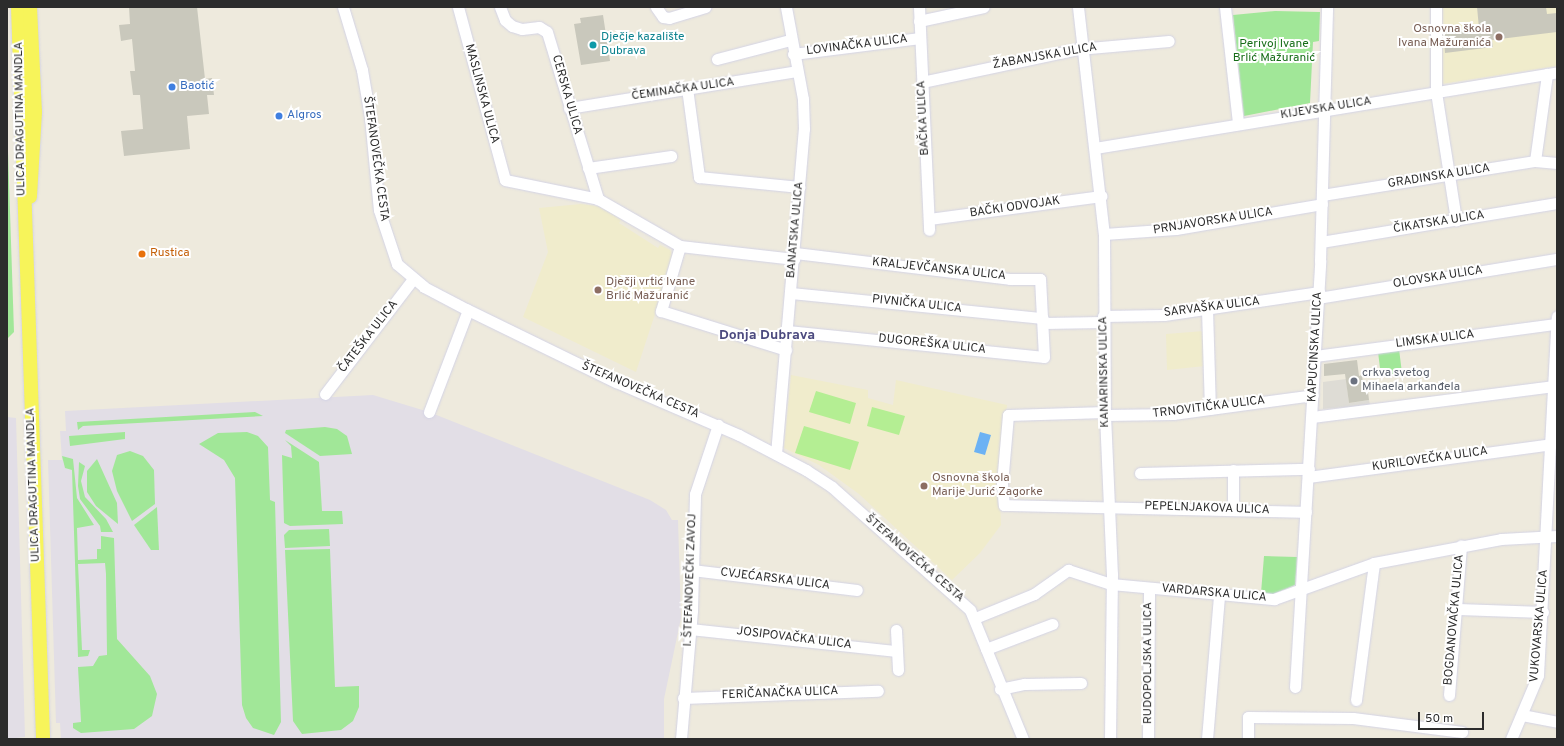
<!DOCTYPE html>
<meta charset="utf-8">
<style>
body{margin:0}
#map{position:relative;width:1564px;height:746px;overflow:hidden;background:#eeeadd;font-family:Overpass,sans-serif}
div>[style]{position:absolute}
.industrial>*{inset:0;background:#e2dee6}
.education>*{inset:0;background:#f0eccc}
.green>*{inset:0;background:#a1e798}
.pitch>*{inset:0;background:#b4ee93}
.plaza>*{inset:0;background:#dedcd5}
.water>*{inset:0;background:#6cb2f4}
.building>*{inset:0;background:#c9c8bc}
.roads{filter:drop-shadow(0 0 1px #d3d3e5) drop-shadow(0 0 1px #d3d3e5)}
.minor>*{height:11px;margin:-5.5px;padding:0 5.5px;transform-origin:5.5px;border-radius:5.5px;background:#fff}
.major>*{height:14px;margin:-7px;padding:0 7px;transform-origin:7px;border-radius:7px;background:#f7f45a}
.dots>*{width:11px;height:11px;translate:-50% -50%;box-sizing:border-box;border:2px solid #fff;border-radius:50%}
span{translate:-50% -50%;white-space:nowrap;text-align:center;line-height:1.15;-webkit-text-stroke:4px #fff;paint-order:stroke}
.education-label{font-size:12px;color:#785e54}
.right{translate:-100% -50%;text-align:right}
.left{translate:0 -50%;text-align:left}
.culture-label{font-size:12px;color:#0d838f}
.park-label{font-size:12px;color:#176d18}
.street-label{font-size:12px;color:#2c2c2c}
.shop-label{font-size:12px;color:#366cbe}
.food-label{font-size:12px;color:#c56008}
.worship-label{font-size:12px;color:#5b616d}
.quarter-label{font-size:14px;color:#4c4a7f;font-weight:700}
.frame{position:absolute;inset:0;border:8px solid #2c2c2c;pointer-events:none}
.scale{position:absolute;left:1418px;top:712px;width:66px;height:18px;box-sizing:border-box;border:2px solid #2c2c2c;border-top:0;padding-left:5px;font-size:12px;line-height:14px;white-space:nowrap;color:#2c2c2c;-webkit-text-stroke:3px #fff;paint-order:stroke}
</style>
<div id="map">
<div class="industrial">
<div style="clip-path:polygon(373px 395px,429px 412px,650px 500px,666px 510px,672px 520px,678px 520px,681px 618px,664px 699px,664px 739px,61px 739px,60px 723px,56px 723px,48px 460px,62px 460px,60px 431px,66px 431px,65px 411px)"></div>
<div style="clip-path:polygon(7px 417px,16px 418px,25px 737px,7px 739px)"></div>
</div>
<div class="education">
<div style="clip-path:polygon(1441px 7px,1557px 7px,1557px 66px,1441px 84px)"></div>
<div style="clip-path:polygon(581px 204px,598px 206px,611px 213px,621px 220px,619px 223px,658px 248px,660px 245px,670px 250px,672px 255px,656px 311px,636px 372px,523px 317px,548px 252px,539px 208px)"></div>
<div style="clip-path:polygon(1204px 331px,1205px 366px,1167px 370px,1166px 334px)"></div>
<div style="clip-path:polygon(791px 375px,868px 390px,868px 398px,893px 405px,896px 380px,1007px 405px,999px 478px,1001px 525px,980px 553px,952px 580px,859px 494px,819px 465px,784px 448px)"></div>
</div>
<div class="green">
<div style="clip-path:polygon(1275px 11px,1320px 12px,1319px 41px,1313px 42px,1310px 103px,1244px 116px,1233px 15px)"></div>
<div style="clip-path:polygon(7px 121px,14px 332px,7px 339px)"></div>
<div style="clip-path:polygon(1399px 349px,1402px 373px,1381px 376px,1378px 352px)"></div>
<div style="clip-path:polygon(255px 412px,263px 416px,83px 426px,78px 430px,77px 422px)"></div>
<div style="clip-path:polygon(325px 427px,337px 429px,347px 436px,352px 454px,320px 456px,285px 433px,286px 430px)"></div>
<div style="clip-path:polygon(125px 432px,125px 439px,70px 446px,69px 436px)"></div>
<div style="clip-path:polygon(247px 432px,258px 436px,268px 447px,270px 500px,275px 502px,281px 722px,274px 735px,253px 728px,246px 718px,242px 705px,235px 478px,224px 460px,199px 444px,218px 433px)"></div>
<div style="clip-path:polygon(285px 440px,319px 462px,322px 511px,342px 511px,343px 524px,290px 526px,284px 523px,282px 455px,292px 458px,291px 446px)"></div>
<div style="clip-path:polygon(130px 451px,143px 456px,154px 470px,155px 504px,132px 521px,117px 491px,112px 471px,117px 455px)"></div>
<div style="clip-path:polygon(62px 456px,73px 459px,77px 498px,94px 525px,77px 528px,78px 560px,97px 559px,97px 549px,101px 549px,101px 536px,114px 538px,117px 639px,150px 676px,157px 694px,152px 716px,134px 729px,81px 733px,73px 728px,73px 723px,81px 722px,78px 667px,93px 666px,99px 656px,107px 655px,106px 574px,105px 563px,78px 564px,82px 650px,90px 650px,88px 656px,78px 657px,72px 470px,65px 468px)"></div>
<div style="clip-path:polygon(97px 459px,117px 503px,118px 524px,96px 506px,87px 492px,87px 471px)"></div>
<div style="clip-path:polygon(79px 462px,85px 466px,81px 481px,85px 497px,106px 519px,113px 532px,101px 532px,100px 526px,80px 499px,78px 486px)"></div>
<div style="clip-path:polygon(157px 507px,159px 550px,151px 550px,134px 525px)"></div>
<div style="clip-path:polygon(329px 529px,330px 546px,285px 548px,284px 535px,289px 530px)"></div>
<div style="clip-path:polygon(330px 549px,335px 687px,359px 686px,359px 707px,353px 721px,341px 730px,302px 734px,293px 721px,285px 550px)"></div>
<div style="clip-path:polygon(1264px 556px,1297px 557px,1295px 585px,1273px 594px,1261px 593px)"></div>
</div>
<div class="pitch">
<div style="clip-path:polygon(816px 391px,856px 403px,850px 424px,809px 412px)"></div>
<div style="clip-path:polygon(872px 407px,905px 416px,899px 435px,867px 426px)"></div>
<div style="clip-path:polygon(804px 426px,859px 442px,850px 470px,795px 453px)"></div>
</div>
<div class="plaza">
<div style="clip-path:polygon(1346px 379px,1349px 403px,1369px 400px,1370px 405px,1323px 409px,1323px 382px)"></div>
</div>
<div class="water">
<div style="clip-path:polygon(980px 432px,991px 435px,985px 455px,974px 452px)"></div>
</div>
<div class="building">
<div style="clip-path:polygon(129px 7px,197px 7px,205px 79px,212px 78px,214px 95px,207px 95px,209px 114px,187px 116px,190px 149px,124px 156px,121px 131px,143px 129px,140px 95px,133px 95px,130px 71px,135px 71px,132px 39px,121px 41px,119px 25px,130px 24px)"></div>
<div style="clip-path:polygon(1477px 7px,1546px 7px,1547px 14px,1557px 13px,1557px 32px,1492px 40px,1493px 47px,1445px 53px,1443px 27px,1455px 26px,1456px 31px,1479px 28px)"></div>
<div style="clip-path:polygon(603px 15px,610px 61px,581px 65px,574px 24px,581px 23px,580px 18px)"></div>
<div style="clip-path:polygon(1357px 360px,1359px 376px,1362px 375px,1363px 384px,1367px 383px,1369px 400px,1349px 403px,1345px 374px,1324px 376px,1324px 364px)"></div>
</div>
<div class="roads">
<div class="minor">
<div style="left:343px;top:7px;width:66px;rotate:73.2deg"></div>
<div style="left:362px;top:70px;width:48px;rotate:80.3deg"></div>
<div style="left:370px;top:117px;width:93px;rotate:84.5deg"></div>
<div style="left:379px;top:210px;width:57px;rotate:71.6deg"></div>
<div style="left:397px;top:264px;width:35px;rotate:40deg"></div>
<div style="left:424px;top:287px;width:47px;rotate:27.6deg"></div>
<div style="left:466px;top:309px;width:167px;rotate:26deg"></div>
<div style="left:616px;top:382px;width:134px;rotate:23.3deg"></div>
<div style="left:739px;top:435px;width:76px;rotate:27.6deg"></div>
<div style="left:806px;top:470px;width:31px;rotate:33deg"></div>
<div style="left:832px;top:487px;width:185px;rotate:41.7deg"></div>
<div style="left:970px;top:610px;width:139px;rotate:67.7deg"></div>
<div style="left:458px;top:7px;width:179px;rotate:74.8deg"></div>
<div style="left:505px;top:180px;width:95px;rotate:11.5deg"></div>
<div style="left:598px;top:199px;width:95px;rotate:29.8deg"></div>
<div style="left:680px;top:246px;width:115px;rotate:6.5deg"></div>
<div style="left:500px;top:7px;width:14px;rotate:69deg"></div>
<div style="left:505px;top:20px;width:9px;rotate:41deg"></div>
<div style="left:512px;top:26px;width:10px;rotate:17deg"></div>
<div style="left:522px;top:29px;width:17px;rotate:-7deg"></div>
<div style="left:539px;top:27px;width:9px;rotate:32deg"></div>
<div style="left:547px;top:32px;width:175px;rotate:73deg"></div>
<div style="left:656px;top:7px;width:12px;rotate:55deg"></div>
<div style="left:663px;top:17px;width:6px;rotate:9deg"></div>
<div style="left:669px;top:18px;width:38px;rotate:-17deg"></div>
<div style="left:919px;top:7px;width:223px;rotate:87.4deg"></div>
<div style="left:1078px;top:7px;width:228px;rotate:83.5deg"></div>
<div style="left:1104px;top:234px;width:181px;rotate:89.7deg"></div>
<div style="left:1105px;top:415px;width:159px;rotate:87.5deg"></div>
<div style="left:1112px;top:574px;width:165px;rotate:90.7deg"></div>
<div style="left:1225px;top:7px;width:117px;rotate:83.6deg"></div>
<div style="left:1436px;top:7px;width:85px;rotate:90deg"></div>
<div style="left:1436px;top:92px;width:130px;rotate:81.1deg"></div>
<div style="left:919px;top:21px;width:66px;rotate:-12.2deg"></div>
<div style="left:793px;top:54px;width:128px;rotate:-7.2deg"></div>
<div style="left:717px;top:59px;width:75px;rotate:-14.6deg"></div>
<div style="left:922px;top:82px;width:159px;rotate:-11.9deg"></div>
<div style="left:1078px;top:49px;width:91px;rotate:-5deg"></div>
<div style="left:687px;top:88px;width:90px;rotate:82.3deg"></div>
<div style="left:699px;top:177px;width:101px;rotate:5.7deg"></div>
<div style="left:569px;top:108px;width:231px;rotate:-9.2deg"></div>
<div style="left:1095px;top:148px;width:468px;rotate:-9.3deg"></div>
<div style="left:1535px;top:161px;width:88px;rotate:-82.1deg"></div>
<div style="left:588px;top:168px;width:84px;rotate:-8.2deg"></div>
<div style="left:1322px;top:195px;width:216px;rotate:-9.1deg"></div>
<div style="left:1535px;top:161px;width:22px;rotate:5deg"></div>
<div style="left:929px;top:219px;width:174px;rotate:-7.6deg"></div>
<div style="left:1104px;top:234px;width:72px;rotate:-4deg"></div>
<div style="left:1176px;top:229px;width:148px;rotate:-9.7deg"></div>
<div style="left:1321px;top:242px;width:239px;rotate:-9.4deg"></div>
<div style="left:680px;top:246px;width:68px;rotate:106.3deg"></div>
<div style="left:661px;top:311px;width:131px;rotate:17.3deg"></div>
<div style="left:791px;top:293px;width:253px;rotate:5.7deg"></div>
<div style="left:1318px;top:298px;width:242px;rotate:-9.3deg"></div>
<div style="left:1207px;top:309px;width:100px;rotate:88.3deg"></div>
<div style="left:1103px;top:316px;width:61px;rotate:-0.9deg"></div>
<div style="left:1164px;top:315px;width:157px;rotate:-8.4deg"></div>
<div style="left:1043px;top:323px;width:60px;rotate:-1deg"></div>
<div style="left:788px;top:331px;width:257px;rotate:5.8deg"></div>
<div style="left:1044px;top:357px;width:78px;rotate:-92.9deg"></div>
<div style="left:1040px;top:279px;width:30px;rotate:180deg"></div>
<div style="left:1010px;top:279px;width:217px;rotate:-173.1deg"></div>
<div style="left:1315px;top:356px;width:243px;rotate:-7.6deg"></div>
<div style="left:325px;top:394px;width:145px;rotate:-52.6deg"></div>
<div style="left:429px;top:412px;width:109px;rotate:-69.1deg"></div>
<div style="left:1105px;top:412px;width:97px;rotate:178.2deg"></div>
<div style="left:1008px;top:415px;width:69px;rotate:95deg"></div>
<div style="left:1002px;top:484px;width:21px;rotate:85deg"></div>
<div style="left:1004px;top:505px;width:302px;rotate:1.3deg"></div>
<div style="left:1105px;top:415px;width:68px;rotate:-0.8deg"></div>
<div style="left:1173px;top:414px;width:141px;rotate:-7.7deg"></div>
<div style="left:1312px;top:417px;width:244px;rotate:-7.3deg"></div>
<div style="left:776px;top:454px;width:326px;rotate:-85.1deg"></div>
<div style="left:804px;top:129px;width:30px;rotate:-92deg"></div>
<div style="left:803px;top:99px;width:94px;rotate:-100.5deg"></div>
<div style="left:1233px;top:470px;width:40px;rotate:90deg"></div>
<div style="left:1140px;top:473px;width:169px;rotate:-1.4deg"></div>
<div style="left:1308px;top:477px;width:245px;rotate:-7.7deg"></div>
<div style="left:692px;top:570px;width:166px;rotate:6.9deg"></div>
<div style="left:1458px;top:609px;width:85px;rotate:2deg"></div>
<div style="left:975px;top:618px;width:64px;rotate:-22.1deg"></div>
<div style="left:1034px;top:594px;width:42px;rotate:-35.2deg"></div>
<div style="left:1068px;top:570px;width:45px;rotate:18deg"></div>
<div style="left:1111px;top:584px;width:164px;rotate:5.3deg"></div>
<div style="left:1274px;top:599px;width:106px;rotate:-19.8deg"></div>
<div style="left:1374px;top:563px;width:129px;rotate:-10.7deg"></div>
<div style="left:1501px;top:539px;width:56px;rotate:-3.1deg"></div>
<div style="left:690px;top:629px;width:208px;rotate:6.1deg"></div>
<div style="left:896px;top:630px;width:40px;rotate:87.1deg"></div>
<div style="left:986px;top:649px;width:71px;rotate:-20.7deg"></div>
<div style="left:1295px;top:687px;width:427px;rotate:-86.6deg"></div>
<div style="left:1320px;top:261px;width:254px;rotate:-88.4deg"></div>
<div style="left:1000px;top:689px;width:25px;rotate:-12deg"></div>
<div style="left:1024px;top:684px;width:57px;rotate:-1deg"></div>
<div style="left:1449px;top:695px;width:150px;rotate:-85.4deg"></div>
<div style="left:683px;top:698px;width:195px;rotate:-2.1deg"></div>
<div style="left:1356px;top:700px;width:138px;rotate:-82.5deg"></div>
<div style="left:1522px;top:715px;width:36px;rotate:11deg"></div>
<div style="left:681px;top:739px;width:129px;rotate:-85.1deg"></div>
<div style="left:692px;top:610px;width:116px;rotate:-88.5deg"></div>
<div style="left:695px;top:494px;width:73px;rotate:-71.6deg"></div>
<div style="left:1148px;top:739px;width:151px;rotate:-89.6deg"></div>
<div style="left:1207px;top:739px;width:144px;rotate:-85.2deg"></div>
<div style="left:1248px;top:739px;width:22px;rotate:-90deg"></div>
<div style="left:1248px;top:717px;width:105px;rotate:0.5deg"></div>
<div style="left:1353px;top:718px;width:110px;rotate:7.3deg"></div>
<div style="left:1511px;top:739px;width:69px;rotate:-67.1deg"></div>
<div style="left:1538px;top:675px;width:359px;rotate:-87deg"></div>
</div>
<div class="major">
<div style="left:18px;top:7px;width:732px;rotate:88.04deg"></div>
<div style="left:30px;top:7px;width:105px;rotate:87.3deg"></div>
<div style="left:35px;top:112px;width:85px;rotate:93.4deg"></div>
</div>
</div>
<div class="dots">
<div style="left:1499px;top:37px;background:#8d6e63"></div>
<div style="left:593px;top:45px;background:#0f9aa8"></div>
<div style="left:172px;top:87px;background:#3f7fe0"></div>
<div style="left:279px;top:116px;background:#3f7fe0"></div>
<div style="left:142px;top:254px;background:#e8710a"></div>
<div style="left:598px;top:290px;background:#8d6e63"></div>
<div style="left:1354px;top:381px;background:#6b7280"></div>
<div style="left:924px;top:486px;background:#8d6e63"></div>
</div>
<div class="education-label">
<span class="right" style="left:1491px;top:37px">Osnovna škola<br>Ivana Mažuranića</span>
<span class="left" style="left:606px;top:290px">Dječji vrtić Ivane<br>Brlić Mažuranić</span>
<span class="left" style="left:932px;top:486px">Osnovna škola<br>Marije Jurić Zagorke</span>
</div>
<div class="culture-label">
<span class="left" style="left:601px;top:45px">Dječje kazalište<br>Dubrava</span>
</div>
<div class="park-label">
<span style="left:1274px;top:52px">Perivoj Ivane<br>Brlić Mažuranić</span>
</div>
<div class="street-label">
<span style="left:857px;top:46px;rotate:-7deg">LOVINAČKA ULICA</span>
<span style="left:1045px;top:57px;rotate:-10deg">ŽABANJSKA ULICA</span>
<span style="left:683px;top:90px;rotate:-8deg">ČEMINAČKA ULICA</span>
<span style="left:481px;top:94px;rotate:75deg">MASLINSKA ULICA</span>
<span style="left:566px;top:95px;rotate:74deg">CERSKA ULICA</span>
<span style="left:1326px;top:109px;rotate:-9deg">KIJEVSKA ULICA</span>
<span style="left:924px;top:118px;rotate:-93deg">BAČKA ULICA</span>
<span style="left:21px;top:119px;rotate:-91deg">ULICA DRAGUTINA MANDLA</span>
<span style="left:375px;top:159px;rotate:82deg">ŠTEFANOVEČKA CESTA</span>
<span style="left:1439px;top:177px;rotate:-9deg">GRADINSKA ULICA</span>
<span style="left:1015px;top:208px;rotate:-8deg">BAČKI ODVOJAK</span>
<span style="left:1213px;top:222px;rotate:-9deg">PRNJAVORSKA ULICA</span>
<span style="left:1439px;top:223px;rotate:-9deg">ČIKATSKA ULICA</span>
<span style="left:796px;top:230px;rotate:-85deg">BANATSKA ULICA</span>
<span style="left:939px;top:270px;rotate:6deg">KRALJEVČANSKA ULICA</span>
<span style="left:1438px;top:278px;rotate:-9deg">OLOVSKA ULICA</span>
<span style="left:917px;top:305px;rotate:6deg">PIVNIČKA ULICA</span>
<span style="left:1212px;top:308px;rotate:-7deg">SARVAŠKA ULICA</span>
<span style="left:369px;top:337px;rotate:-52deg">ČATEŠKA ULICA</span>
<span style="left:1435px;top:340px;rotate:-7deg">LIMSKA ULICA</span>
<span style="left:932px;top:345px;rotate:6deg">DUGOREŠKA ULICA</span>
<span style="left:1316px;top:347px;rotate:-87deg">KAPUCINSKA ULICA</span>
<span style="left:1105px;top:372px;rotate:-91deg">KANARINSKA ULICA</span>
<span style="left:640px;top:391px;rotate:23deg">ŠTEFANOVEČKA CESTA</span>
<span style="left:1209px;top:408px;rotate:-7deg">TRNOVITIČKA ULICA</span>
<span style="left:1430px;top:460px;rotate:-8deg">KURILOVEČKA ULICA</span>
<span style="left:34px;top:485px;rotate:-92deg">ULICA DRAGUTINA MANDLA</span>
<span style="left:1207px;top:509px;rotate:2deg">PEPELNJAKOVA ULICA</span>
<span style="left:914px;top:559px;rotate:41deg">ŠTEFANOVEČKA CESTA</span>
<span style="left:691px;top:580px;rotate:-88deg">I. ŠTEFANOVEČKI ZAVOJ</span>
<span style="left:775px;top:580px;rotate:7deg">CVJEĆARSKA ULICA</span>
<span style="left:1214px;top:594px;rotate:5deg">VARDARSKA ULICA</span>
<span style="left:1455px;top:620px;rotate:-85deg">BOGDANOVAČKA ULICA</span>
<span style="left:1540px;top:626px;rotate:-85deg">VUKOVARSKA ULICA</span>
<span style="left:794px;top:639px;rotate:7deg">JOSIPOVAČKA ULICA</span>
<span style="left:1149px;top:663px;rotate:-90deg">RUDOPOLJSKA ULICA</span>
<span style="left:780px;top:694px;rotate:-2deg">FERIČANAČKA ULICA</span>
</div>
<div class="shop-label">
<span class="left" style="left:180px;top:87px">Baotić</span>
<span class="left" style="left:287px;top:116px">Algros</span>
</div>
<div class="food-label">
<span class="left" style="left:150px;top:254px">Rustica</span>
</div>
<div class="worship-label">
<span class="left" style="left:1362px;top:381px">crkva svetog<br>Mihaela arkanđela</span>
</div>
<div class="quarter-label">
<span style="left:767px;top:336px">Donja Dubrava</span>
</div>
<div class="frame"></div>
<div class="scale">50 m</div>
</div>
